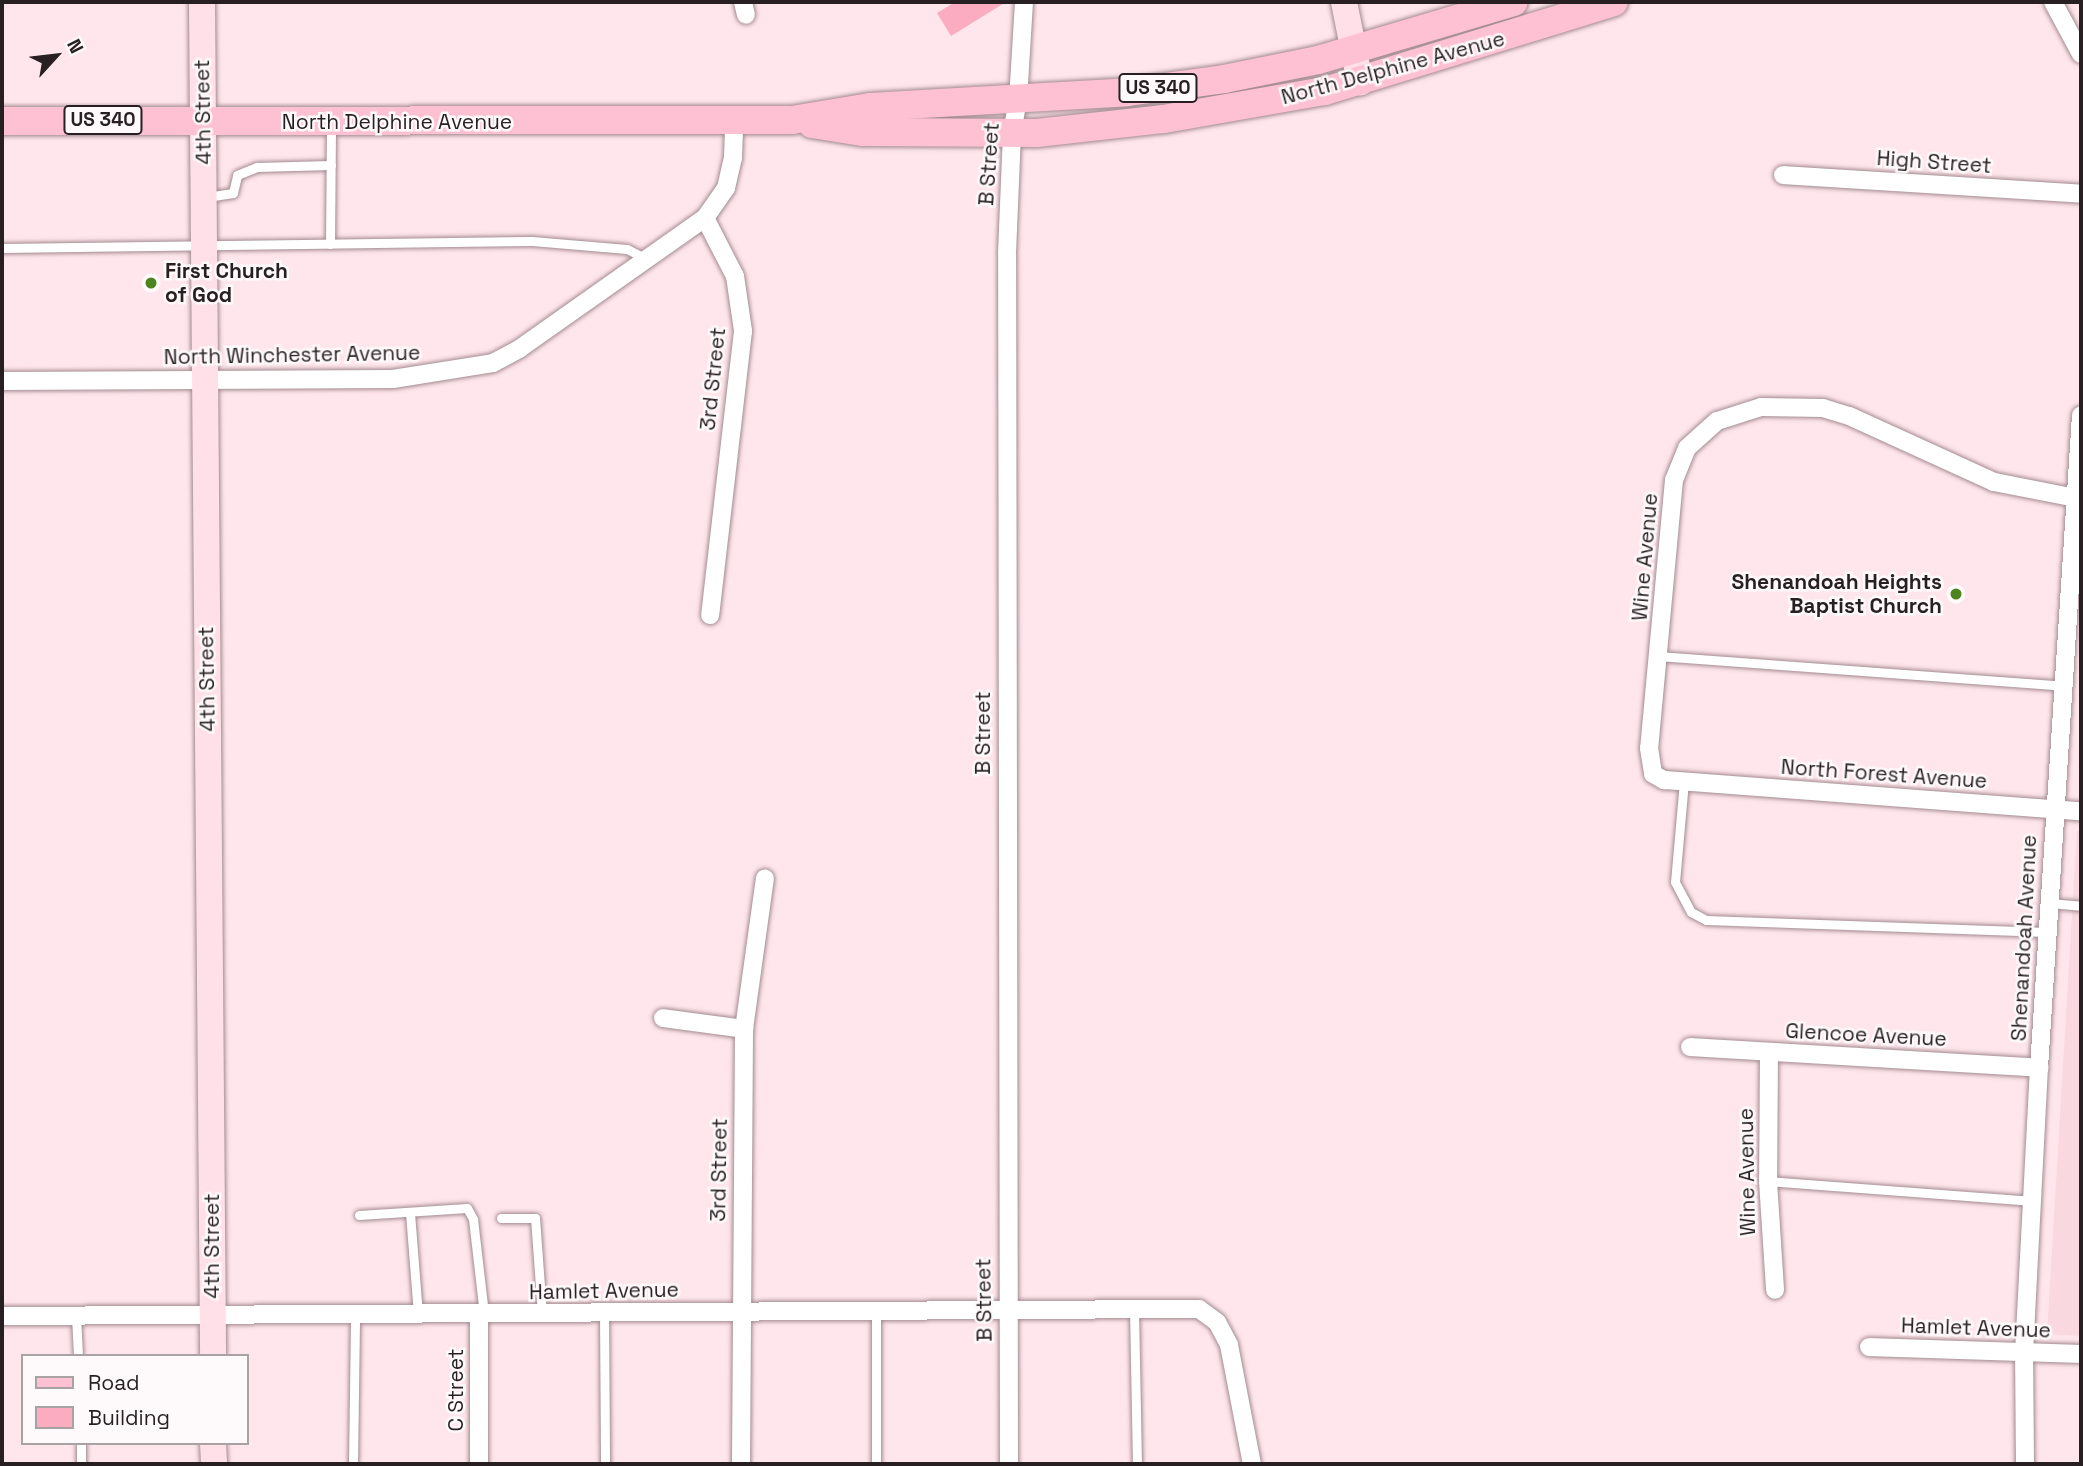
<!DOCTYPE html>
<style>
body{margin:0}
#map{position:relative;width:2083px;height:1466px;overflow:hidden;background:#ffe6ec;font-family:"Space Grotesk",sans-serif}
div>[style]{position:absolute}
.built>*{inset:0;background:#f9d8df}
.building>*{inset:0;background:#fbacc1}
.roads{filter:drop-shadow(0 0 2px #a28b91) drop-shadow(0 0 2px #a28b91)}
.lane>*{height:9px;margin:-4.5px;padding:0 4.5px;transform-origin:4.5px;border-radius:4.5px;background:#fff}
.street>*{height:18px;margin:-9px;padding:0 9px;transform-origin:9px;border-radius:9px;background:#fff}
.secondary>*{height:26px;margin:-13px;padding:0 13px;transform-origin:13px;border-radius:13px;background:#ffe0e9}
.primary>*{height:28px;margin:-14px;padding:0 14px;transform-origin:14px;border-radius:14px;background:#fec1d3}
.dots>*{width:19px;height:19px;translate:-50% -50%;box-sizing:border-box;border:4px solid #fef9fb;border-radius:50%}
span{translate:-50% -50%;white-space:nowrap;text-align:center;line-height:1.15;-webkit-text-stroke:5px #fef9fb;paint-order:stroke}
.shield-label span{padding:2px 5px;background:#fef9fb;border:2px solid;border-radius:5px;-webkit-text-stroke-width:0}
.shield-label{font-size:19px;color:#271f21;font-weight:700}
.street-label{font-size:21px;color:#271f21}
.poi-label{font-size:21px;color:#271f21;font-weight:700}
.left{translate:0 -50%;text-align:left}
.right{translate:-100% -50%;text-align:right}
.frame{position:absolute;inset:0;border:4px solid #271f21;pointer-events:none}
.legend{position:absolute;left:21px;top:1354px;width:228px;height:91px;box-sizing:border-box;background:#fef9fb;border:2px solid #a8a2a4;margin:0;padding:9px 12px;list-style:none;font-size:21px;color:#271f21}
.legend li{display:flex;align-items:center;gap:14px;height:35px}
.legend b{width:35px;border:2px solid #a8a2a4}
.north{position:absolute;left:21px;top:21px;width:70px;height:70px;-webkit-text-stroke:5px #fef9fb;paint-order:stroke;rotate:63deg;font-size:19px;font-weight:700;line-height:28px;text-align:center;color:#271f21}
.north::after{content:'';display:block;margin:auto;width:24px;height:32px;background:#271f21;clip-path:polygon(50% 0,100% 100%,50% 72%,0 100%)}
</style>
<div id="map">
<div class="built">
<div style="clip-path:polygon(2077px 831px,2081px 831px,2081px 1336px,2047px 1334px)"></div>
</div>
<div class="building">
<div style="clip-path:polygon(955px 2px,1006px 2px,951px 36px,937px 13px)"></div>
</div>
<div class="roads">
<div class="lane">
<div style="left:207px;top:197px;width:26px;rotate:-9deg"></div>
<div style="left:233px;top:193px;width:18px;rotate:-77deg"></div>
<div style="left:237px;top:175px;width:22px;rotate:-22deg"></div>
<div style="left:257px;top:167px;width:74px;rotate:-1.5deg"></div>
<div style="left:330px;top:244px;width:120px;rotate:-89.5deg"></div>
<div style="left:2px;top:248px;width:530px;rotate:-0.76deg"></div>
<div style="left:532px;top:241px;width:95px;rotate:4.8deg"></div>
<div style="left:627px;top:249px;width:22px;rotate:27deg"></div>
<div style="left:1659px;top:656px;width:405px;rotate:4.2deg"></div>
<div style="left:1684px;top:781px;width:101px;rotate:95.1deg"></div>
<div style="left:1675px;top:882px;width:34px;rotate:62deg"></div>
<div style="left:1691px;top:912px;width:17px;rotate:28deg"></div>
<div style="left:1706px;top:920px;width:341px;rotate:2deg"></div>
<div style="left:2049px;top:903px;width:32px;rotate:5deg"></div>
<div style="left:1768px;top:1181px;width:265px;rotate:4.3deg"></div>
<div style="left:410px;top:1213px;width:101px;rotate:85.5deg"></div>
<div style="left:359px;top:1215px;width:108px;rotate:-3.7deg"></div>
<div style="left:467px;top:1208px;width:13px;rotate:61deg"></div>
<div style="left:473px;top:1219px;width:96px;rotate:83.4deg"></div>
<div style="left:501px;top:1218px;width:34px"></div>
<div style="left:535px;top:1218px;width:95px;rotate:85.8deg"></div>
<div style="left:1134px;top:1309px;width:155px;rotate:88.9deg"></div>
<div style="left:604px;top:1313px;width:151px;rotate:89.6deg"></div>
<div style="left:76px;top:1316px;width:40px;rotate:87.1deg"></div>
<div style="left:81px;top:1464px;width:21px;rotate:-90deg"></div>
<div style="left:353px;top:1464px;width:149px;rotate:-89.2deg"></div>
<div style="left:876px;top:1464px;width:153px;rotate:-90deg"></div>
</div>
<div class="street">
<div style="left:743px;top:2px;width:13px;rotate:77deg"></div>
<div style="left:2053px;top:2px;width:59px;rotate:61.7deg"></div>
<div style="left:1783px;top:175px;width:299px;rotate:3.6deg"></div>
<div style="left:705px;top:218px;width:65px;rotate:62.7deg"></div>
<div style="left:735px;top:276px;width:56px;rotate:81.7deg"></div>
<div style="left:743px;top:331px;width:286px;rotate:96.6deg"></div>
<div style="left:2px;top:381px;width:391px;rotate:-0.3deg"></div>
<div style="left:393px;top:379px;width:101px;rotate:-9.1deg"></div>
<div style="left:493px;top:363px;width:30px;rotate:-28deg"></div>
<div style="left:519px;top:349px;width:228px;rotate:-35.2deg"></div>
<div style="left:705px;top:218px;width:37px;rotate:-55deg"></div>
<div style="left:726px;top:188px;width:31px;rotate:-77deg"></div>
<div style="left:733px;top:158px;width:37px;rotate:-88deg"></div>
<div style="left:2081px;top:499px;width:89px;rotate:-168.9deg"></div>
<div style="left:1994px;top:482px;width:159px;rotate:-155.5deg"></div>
<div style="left:1849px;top:416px;width:27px;rotate:-163deg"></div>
<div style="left:1823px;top:408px;width:62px;rotate:-179.1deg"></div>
<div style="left:1761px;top:407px;width:46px;rotate:162.3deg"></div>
<div style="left:1717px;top:421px;width:40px;rotate:138deg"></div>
<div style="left:1687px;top:448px;width:35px;rotate:112deg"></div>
<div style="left:1674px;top:480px;width:269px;rotate:95.3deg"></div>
<div style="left:1649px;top:748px;width:26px;rotate:81deg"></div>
<div style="left:1653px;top:774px;width:13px;rotate:29deg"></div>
<div style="left:1664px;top:780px;width:418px;rotate:4.3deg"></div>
<div style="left:663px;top:1018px;width:82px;rotate:7.7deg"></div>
<div style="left:1690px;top:1047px;width:350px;rotate:3.4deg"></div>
<div style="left:1769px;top:1052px;width:129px;rotate:90.4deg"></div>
<div style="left:1768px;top:1181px;width:109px;rotate:86.3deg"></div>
<div style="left:2px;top:1316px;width:1197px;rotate:-0.34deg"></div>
<div style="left:1199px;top:1309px;width:22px;rotate:36deg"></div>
<div style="left:1217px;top:1322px;width:26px;rotate:62deg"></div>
<div style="left:1229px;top:1345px;width:121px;rotate:79.1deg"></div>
<div style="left:1869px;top:1347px;width:212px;rotate:1.9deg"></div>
<div style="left:479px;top:1464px;width:148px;rotate:-90deg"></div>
<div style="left:741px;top:1464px;width:435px;rotate:-89.6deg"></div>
<div style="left:744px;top:1029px;width:152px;rotate:-82.1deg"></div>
<div style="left:1009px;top:1464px;width:1211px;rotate:-90.09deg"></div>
<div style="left:1007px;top:253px;width:120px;rotate:-87.6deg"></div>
<div style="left:1012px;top:133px;width:34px;rotate:-80deg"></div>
<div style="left:1018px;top:100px;width:98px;rotate:-86.5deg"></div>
<div style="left:2025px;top:1464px;width:111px;rotate:-90.5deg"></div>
<div style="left:2024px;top:1353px;width:285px;rotate:-87deg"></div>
<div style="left:2039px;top:1068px;width:654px;rotate:-86.32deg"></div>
</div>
<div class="secondary">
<div style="left:202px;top:2px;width:1354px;rotate:89.53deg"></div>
<div style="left:1344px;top:2px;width:82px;rotate:78.7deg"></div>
<div style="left:213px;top:1443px;width:21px;rotate:87deg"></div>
</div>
<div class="primary">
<div style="left:2px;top:121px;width:790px;rotate:-0.07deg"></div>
<div style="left:792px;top:120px;width:79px;rotate:-9.5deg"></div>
<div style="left:870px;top:107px;width:258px;rotate:-3.3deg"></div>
<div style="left:1128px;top:92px;width:97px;rotate:-7.7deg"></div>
<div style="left:1224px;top:79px;width:96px;rotate:-11.4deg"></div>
<div style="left:1318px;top:60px;width:204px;rotate:-16.5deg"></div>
<div style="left:812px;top:124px;width:52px;rotate:8.9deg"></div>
<div style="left:863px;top:132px;width:174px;rotate:0.3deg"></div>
<div style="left:1037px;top:133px;width:128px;rotate:-6.3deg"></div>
<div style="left:1164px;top:119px;width:163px;rotate:-9.9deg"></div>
<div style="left:1325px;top:91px;width:302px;rotate:-17.1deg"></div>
</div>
</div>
<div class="dots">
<div style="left:151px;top:283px;background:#4c841e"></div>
<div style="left:1956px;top:594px;background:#4c841e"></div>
</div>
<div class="shield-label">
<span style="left:1158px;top:88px">US 340</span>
<span style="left:103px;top:120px">US 340</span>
</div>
<div class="street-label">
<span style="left:1393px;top:68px;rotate:-15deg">North Delphine Avenue</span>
<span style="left:203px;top:112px;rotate:-91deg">4th Street</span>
<span style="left:397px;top:122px">North Delphine Avenue</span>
<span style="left:1934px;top:162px;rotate:4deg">High Street</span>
<span style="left:989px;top:164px;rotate:-86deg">B Street</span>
<span style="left:292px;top:355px;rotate:-1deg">North Winchester Avenue</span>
<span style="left:713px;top:379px;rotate:-84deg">3rd Street</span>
<span style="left:1645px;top:557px;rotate:-85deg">Wine Avenue</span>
<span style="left:207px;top:679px;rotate:-91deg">4th Street</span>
<span style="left:983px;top:733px;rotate:-90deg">B Street</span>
<span style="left:1884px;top:774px;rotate:4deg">North Forest Avenue</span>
<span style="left:2024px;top:938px;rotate:-87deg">Shenandoah Avenue</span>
<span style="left:1866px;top:1035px;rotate:3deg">Glencoe Avenue</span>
<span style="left:719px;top:1170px;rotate:-89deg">3rd Street</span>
<span style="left:1747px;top:1172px;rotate:-91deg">Wine Avenue</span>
<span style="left:212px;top:1246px;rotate:-90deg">4th Street</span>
<span style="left:604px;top:1291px;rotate:-1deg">Hamlet Avenue</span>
<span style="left:984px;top:1300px;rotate:-91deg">B Street</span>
<span style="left:1976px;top:1328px;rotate:2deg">Hamlet Avenue</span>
<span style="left:456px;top:1390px;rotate:-90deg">C Street</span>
</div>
<div class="poi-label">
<span class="left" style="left:165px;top:283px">First Church<br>of God</span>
<span class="right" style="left:1942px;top:594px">Shenandoah Heights<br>Baptist Church</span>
</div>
<div class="frame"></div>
<ul class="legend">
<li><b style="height:9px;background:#fec1d3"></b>Road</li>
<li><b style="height:19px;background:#fbacc1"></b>Building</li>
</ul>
<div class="north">N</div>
</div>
